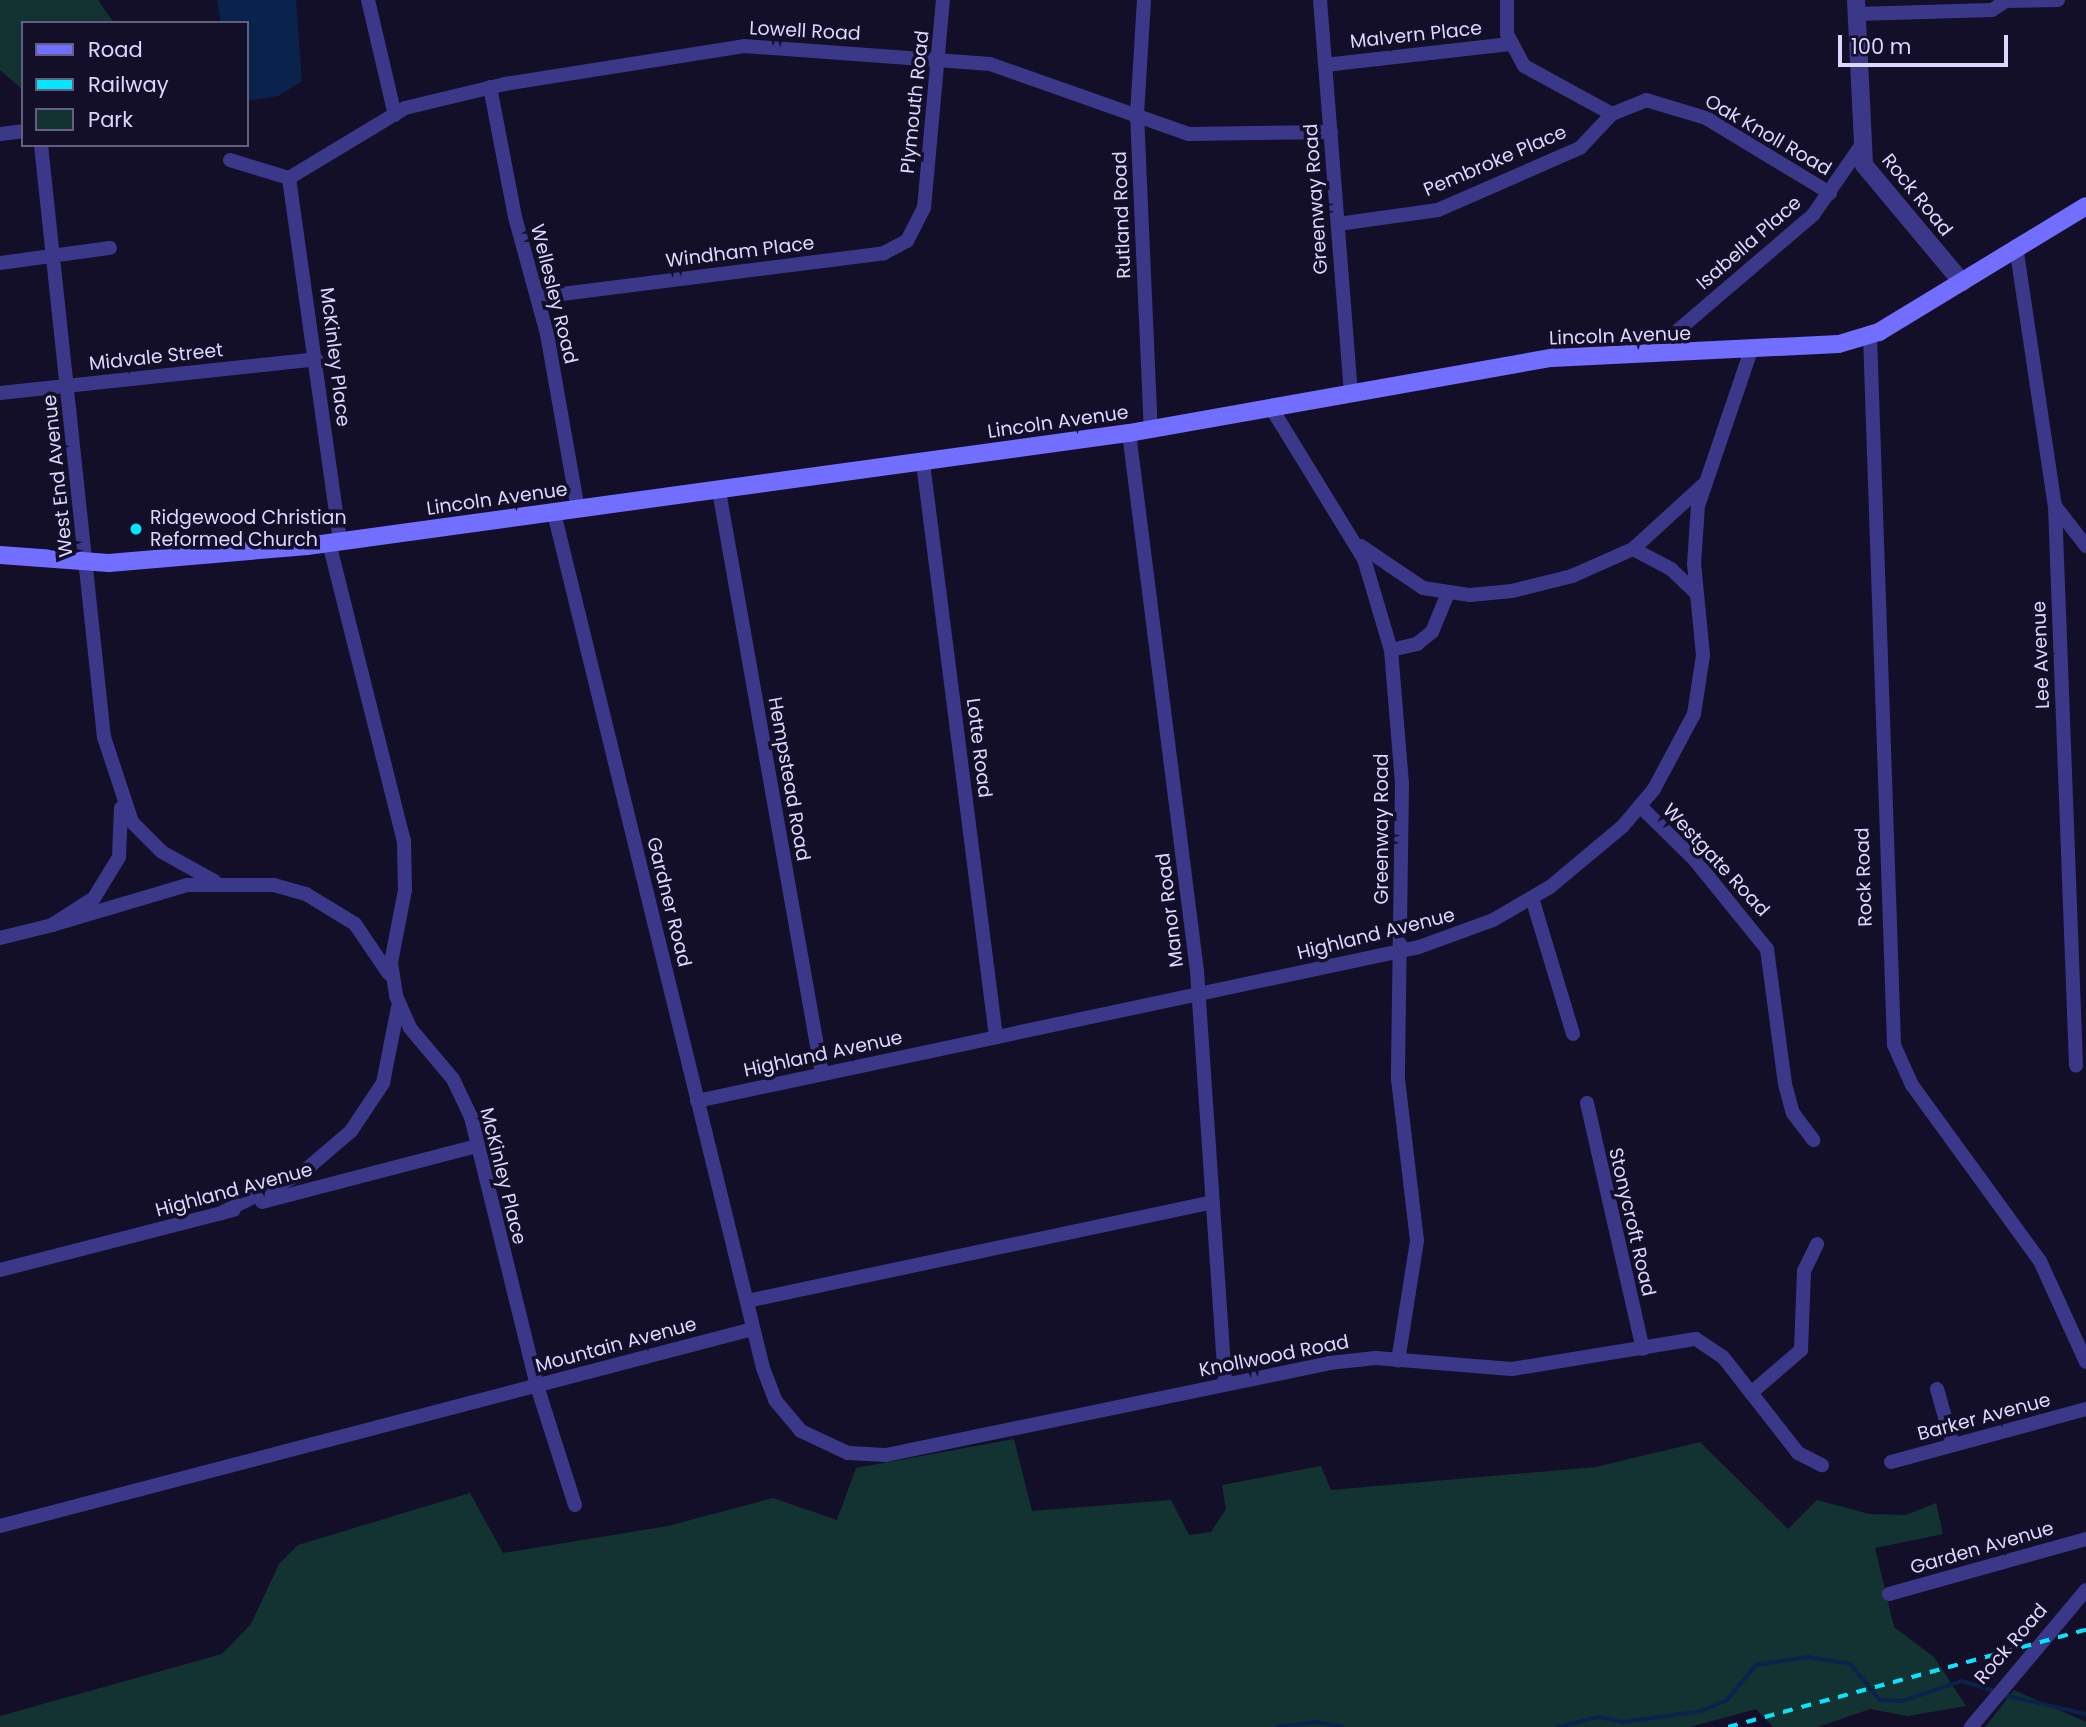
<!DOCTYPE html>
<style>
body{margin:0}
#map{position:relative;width:2086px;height:1727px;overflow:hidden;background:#140f29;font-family:Poppins,sans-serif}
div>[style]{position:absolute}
.green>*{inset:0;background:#123332}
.water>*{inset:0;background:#0a234d}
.stream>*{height:3.5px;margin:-1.75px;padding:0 1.75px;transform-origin:1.75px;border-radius:1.75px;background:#0a234d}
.minor>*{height:14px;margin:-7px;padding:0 7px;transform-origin:7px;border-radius:7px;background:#3b388a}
.tertiary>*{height:18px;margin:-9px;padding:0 9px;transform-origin:9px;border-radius:9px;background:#3b388a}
.secondary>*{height:18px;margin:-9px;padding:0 9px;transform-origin:9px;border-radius:9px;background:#726eff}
.rail>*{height:3.5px;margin-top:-1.75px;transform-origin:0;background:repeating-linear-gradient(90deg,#03e6ff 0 10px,transparent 0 19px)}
.dots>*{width:19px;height:19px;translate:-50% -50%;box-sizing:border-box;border:4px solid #140f29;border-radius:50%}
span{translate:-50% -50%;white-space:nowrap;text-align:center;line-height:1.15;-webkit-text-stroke:7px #140f29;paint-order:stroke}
.street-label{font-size:19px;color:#dcd7ff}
.poi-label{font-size:19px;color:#dcd7ff}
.left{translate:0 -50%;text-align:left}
.legend{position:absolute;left:21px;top:21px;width:228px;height:126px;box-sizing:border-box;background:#140f29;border:2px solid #645f7f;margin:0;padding:9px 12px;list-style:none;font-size:21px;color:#dcd7ff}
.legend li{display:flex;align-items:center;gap:14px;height:35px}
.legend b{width:35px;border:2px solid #645f7f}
.scale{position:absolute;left:1838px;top:35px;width:170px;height:32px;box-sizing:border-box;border:4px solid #dcd7ff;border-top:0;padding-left:9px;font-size:21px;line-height:24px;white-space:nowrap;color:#dcd7ff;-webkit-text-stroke:5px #140f29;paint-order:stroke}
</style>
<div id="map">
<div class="green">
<div style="clip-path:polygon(0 0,98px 0,114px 23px,23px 23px,23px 90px,0 70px)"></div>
<div style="clip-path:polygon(1014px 1439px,1032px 1511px,1171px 1500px,1189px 1535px,1211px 1532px,1226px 1509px,1222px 1485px,1321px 1466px,1331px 1490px,1596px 1467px,1700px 1442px,1788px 1529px,1817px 1500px,1869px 1514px,1906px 1515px,1936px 1503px,1943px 1534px,1875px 1548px,1894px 1627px,1934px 1657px,1966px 1706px,1908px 1716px,1870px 1709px,1818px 1727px,1773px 1727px,1756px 1709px,1690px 1727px,0 1727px,0 1716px,222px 1654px,251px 1624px,279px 1564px,298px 1545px,470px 1493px,503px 1553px,668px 1526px,773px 1498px,837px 1520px,856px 1468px)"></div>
<div style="clip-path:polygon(2014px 1690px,2086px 1722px,2086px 1727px,1985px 1727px)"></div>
</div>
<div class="water">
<div style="clip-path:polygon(217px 0,296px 0,302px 81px,278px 96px,247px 101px,247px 23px,221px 23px)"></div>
</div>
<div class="stream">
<div style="left:2004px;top:1695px;width:84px;rotate:13deg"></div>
<div style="left:1277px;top:1727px;width:38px;rotate:-7deg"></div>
<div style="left:1315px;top:1722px;width:27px;rotate:10deg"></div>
<div style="left:1558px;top:1727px;width:41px;rotate:-14deg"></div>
<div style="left:1598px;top:1717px;width:25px;rotate:11deg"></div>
<div style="left:1623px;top:1722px;width:80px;rotate:-7.9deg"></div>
<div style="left:1702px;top:1711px;width:27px;rotate:-24deg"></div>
<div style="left:1727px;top:1700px;width:45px;rotate:-50.4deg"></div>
<div style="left:1756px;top:1665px;width:53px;rotate:-8.7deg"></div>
<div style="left:1808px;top:1657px;width:44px;rotate:9.2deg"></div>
<div style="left:1851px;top:1664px;width:46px;rotate:51.1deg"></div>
<div style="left:1880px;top:1700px;width:23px;rotate:2deg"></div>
<div style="left:1903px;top:1701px;width:62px;rotate:-18.7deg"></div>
<div style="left:1962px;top:1681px;width:37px;rotate:17deg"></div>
</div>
<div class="minor">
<div style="left:368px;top:0;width:118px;rotate:76.8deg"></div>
<div style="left:1144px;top:0;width:114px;rotate:93.5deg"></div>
<div style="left:1137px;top:114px;width:315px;rotate:87.5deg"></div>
<div style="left:1320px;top:0;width:395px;rotate:85.5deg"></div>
<div style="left:1507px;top:0;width:34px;rotate:90deg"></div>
<div style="left:1507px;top:34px;width:36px;rotate:62deg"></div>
<div style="left:1524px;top:66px;width:100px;rotate:28.6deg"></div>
<div style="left:1856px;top:14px;width:136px;rotate:-1.7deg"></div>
<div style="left:1992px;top:10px;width:17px;rotate:-33deg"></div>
<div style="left:2006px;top:1px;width:52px;rotate:-1.1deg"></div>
<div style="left:1325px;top:65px;width:186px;rotate:-6.5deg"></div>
<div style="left:490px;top:87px;width:132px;rotate:79.1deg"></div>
<div style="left:515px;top:217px;width:121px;rotate:74.7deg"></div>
<div style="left:547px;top:334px;width:179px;rotate:80deg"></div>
<div style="left:0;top:134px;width:23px;rotate:-7deg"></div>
<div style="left:41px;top:145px;width:595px;rotate:83.93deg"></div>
<div style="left:104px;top:737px;width:89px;rotate:71.8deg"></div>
<div style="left:132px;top:822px;width:42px;rotate:45deg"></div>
<div style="left:162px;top:852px;width:60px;rotate:29.1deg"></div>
<div style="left:230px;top:160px;width:62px;rotate:17deg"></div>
<div style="left:289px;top:178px;width:135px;rotate:-31.1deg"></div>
<div style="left:405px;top:108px;width:103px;rotate:-13.5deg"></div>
<div style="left:505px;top:84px;width:242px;rotate:-9deg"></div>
<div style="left:744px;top:46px;width:247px;rotate:4.2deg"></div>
<div style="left:990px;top:64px;width:211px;rotate:19.4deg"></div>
<div style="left:1189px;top:134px;width:142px;rotate:-0.8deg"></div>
<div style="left:289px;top:178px;width:367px;rotate:82deg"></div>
<div style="left:1338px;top:224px;width:101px;rotate:-8deg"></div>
<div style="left:1438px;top:210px;width:155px;rotate:-23.6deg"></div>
<div style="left:1580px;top:148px;width:47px;rotate:-46.7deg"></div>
<div style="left:1612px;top:114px;width:37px;rotate:-22deg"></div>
<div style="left:1646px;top:100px;width:63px;rotate:16.7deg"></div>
<div style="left:1706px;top:118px;width:145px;rotate:31.2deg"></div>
<div style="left:2016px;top:246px;width:263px;rotate:81.5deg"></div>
<div style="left:2055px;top:506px;width:560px;rotate:87.85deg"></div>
<div style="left:0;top:263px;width:111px;rotate:-7.8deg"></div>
<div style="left:538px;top:297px;width:349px;rotate:-7.2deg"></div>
<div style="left:884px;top:253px;width:26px;rotate:-28deg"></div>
<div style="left:907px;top:241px;width:37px;rotate:-63deg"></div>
<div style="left:924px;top:208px;width:209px;rotate:-84.8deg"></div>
<div style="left:1870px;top:335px;width:710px;rotate:88.06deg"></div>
<div style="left:1894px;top:1045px;width:44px;rotate:65.8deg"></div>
<div style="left:1912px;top:1085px;width:218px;rotate:54deg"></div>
<div style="left:2040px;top:1261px;width:111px;rotate:65.5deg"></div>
<div style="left:1649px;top:355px;width:216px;rotate:-40.5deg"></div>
<div style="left:1813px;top:215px;width:83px;rotate:-55.3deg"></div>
<div style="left:0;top:393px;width:318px;rotate:-6.1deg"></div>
<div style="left:1272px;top:409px;width:176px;rotate:58.5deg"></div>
<div style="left:1364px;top:559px;width:95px;rotate:73.5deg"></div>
<div style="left:1391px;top:650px;width:133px;rotate:85.3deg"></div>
<div style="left:1402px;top:783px;width:296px;rotate:90.8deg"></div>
<div style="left:1398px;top:1079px;width:163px;rotate:83.3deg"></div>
<div style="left:1417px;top:1241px;width:121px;rotate:99deg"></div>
<div style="left:1129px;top:433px;width:542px;rotate:82.8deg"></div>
<div style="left:1197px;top:971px;width:414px;rotate:86.1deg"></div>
<div style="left:923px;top:463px;width:579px;rotate:82.75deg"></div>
<div style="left:719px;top:491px;width:592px;rotate:79.98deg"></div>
<div style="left:2055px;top:506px;width:51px;rotate:52.2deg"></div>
<div style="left:554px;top:513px;width:880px;rotate:76.26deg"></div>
<div style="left:763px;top:1368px;width:34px;rotate:69deg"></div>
<div style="left:775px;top:1400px;width:40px;rotate:50deg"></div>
<div style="left:801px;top:1431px;width:52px;rotate:25.1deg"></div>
<div style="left:848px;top:1453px;width:38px;rotate:3deg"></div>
<div style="left:886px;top:1455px;width:452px;rotate:-11.7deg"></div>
<div style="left:1329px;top:1363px;width:47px;rotate:-6.1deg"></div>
<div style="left:1376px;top:1358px;width:136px;rotate:4.6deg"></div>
<div style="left:1512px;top:1369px;width:186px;rotate:-9.3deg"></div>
<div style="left:1696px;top:1339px;width:32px;rotate:34deg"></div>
<div style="left:1723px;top:1357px;width:122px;rotate:52deg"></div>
<div style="left:1798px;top:1453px;width:27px;rotate:27deg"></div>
<div style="left:329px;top:543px;width:307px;rotate:75.9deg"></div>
<div style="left:404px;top:841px;width:49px;rotate:88.8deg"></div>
<div style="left:405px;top:890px;width:74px;rotate:100.9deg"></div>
<div style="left:391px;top:963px;width:33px;rotate:81deg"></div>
<div style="left:396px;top:996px;width:35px;rotate:66deg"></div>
<div style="left:410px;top:1028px;width:67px;rotate:49.9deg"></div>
<div style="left:453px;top:1079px;width:42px;rotate:64.7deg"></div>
<div style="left:471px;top:1117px;width:277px;rotate:76.2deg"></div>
<div style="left:537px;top:1386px;width:125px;rotate:72.3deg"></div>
<div style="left:1361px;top:546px;width:75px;rotate:34.1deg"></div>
<div style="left:1423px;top:588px;width:48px;rotate:8.5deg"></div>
<div style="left:1470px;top:595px;width:42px;rotate:-5.4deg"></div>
<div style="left:1512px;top:591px;width:62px;rotate:-14deg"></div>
<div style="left:1572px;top:576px;width:67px;rotate:-23.9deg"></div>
<div style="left:1633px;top:549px;width:95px;rotate:-42.4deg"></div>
<div style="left:1633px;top:549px;width:43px;rotate:27.8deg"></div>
<div style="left:1671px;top:569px;width:35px;rotate:44deg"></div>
<div style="left:1391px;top:650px;width:27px;rotate:-13deg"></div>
<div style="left:1417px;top:644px;width:19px;rotate:-39deg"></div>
<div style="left:1432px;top:632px;width:42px;rotate:-67.7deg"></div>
<div style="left:1640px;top:806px;width:76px;rotate:44.5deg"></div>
<div style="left:1694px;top:859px;width:116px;rotate:51deg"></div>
<div style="left:1767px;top:949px;width:136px;rotate:82.4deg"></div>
<div style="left:1785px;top:1084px;width:30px;rotate:75deg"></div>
<div style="left:1793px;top:1113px;width:34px;rotate:53deg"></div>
<div style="left:1532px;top:898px;width:142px;rotate:73.2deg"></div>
<div style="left:52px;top:925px;width:141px;rotate:-16.5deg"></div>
<div style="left:187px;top:885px;width:87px"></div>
<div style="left:274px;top:885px;width:33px;rotate:16deg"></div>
<div style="left:306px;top:894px;width:57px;rotate:31.5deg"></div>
<div style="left:355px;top:924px;width:60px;rotate:55.8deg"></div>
<div style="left:0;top:938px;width:54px;rotate:-14deg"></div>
<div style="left:52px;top:925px;width:50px;rotate:-32.7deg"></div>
<div style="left:94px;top:898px;width:48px;rotate:-58.6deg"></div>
<div style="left:119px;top:857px;width:49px;rotate:-87.7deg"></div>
<div style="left:697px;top:1101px;width:738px;rotate:-12.04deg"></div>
<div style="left:1419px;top:947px;width:79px;rotate:-20deg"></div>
<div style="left:1493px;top:920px;width:66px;rotate:-30.1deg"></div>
<div style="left:1550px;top:887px;width:95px;rotate:-39.9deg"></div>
<div style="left:1623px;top:826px;width:48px;rotate:-50deg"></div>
<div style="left:1654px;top:789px;width:85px;rotate:-61.9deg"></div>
<div style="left:1694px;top:714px;width:60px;rotate:-81.3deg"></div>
<div style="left:1703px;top:655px;width:91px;rotate:-95.6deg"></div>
<div style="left:1694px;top:564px;width:58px;rotate:-86.1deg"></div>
<div style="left:1698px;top:506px;width:162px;rotate:-71.2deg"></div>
<div style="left:1587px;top:1103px;width:252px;rotate:77.2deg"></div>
<div style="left:262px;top:1202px;width:222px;rotate:-14.6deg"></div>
<div style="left:223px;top:1212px;width:88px;rotate:-26.3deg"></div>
<div style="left:302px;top:1173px;width:65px;rotate:-40.6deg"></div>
<div style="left:351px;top:1131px;width:58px;rotate:-56.3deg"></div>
<div style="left:383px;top:1083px;width:77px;rotate:-78.8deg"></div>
<div style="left:0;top:1270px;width:241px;rotate:-14.4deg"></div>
<div style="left:747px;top:1301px;width:476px;rotate:-12deg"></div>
<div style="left:1937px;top:1389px;width:58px;rotate:74.1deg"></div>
<div style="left:1751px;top:1393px;width:66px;rotate:-40.7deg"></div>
<div style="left:1801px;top:1350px;width:79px;rotate:-87.8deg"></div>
<div style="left:1804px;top:1271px;width:30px;rotate:-64deg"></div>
<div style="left:1891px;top:1462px;width:202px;rotate:-15.2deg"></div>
<div style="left:0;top:1526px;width:778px;rotate:-14.66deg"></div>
<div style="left:1889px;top:1594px;width:205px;rotate:-15.6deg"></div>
<div style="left:1971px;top:1727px;width:179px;rotate:-50deg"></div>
</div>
<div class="tertiary">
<div style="left:1856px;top:0;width:165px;rotate:87.2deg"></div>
<div style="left:1864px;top:165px;width:153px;rotate:50.1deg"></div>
</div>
<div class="secondary">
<div style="left:0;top:555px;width:109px;rotate:4.2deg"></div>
<div style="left:109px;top:563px;width:199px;rotate:-4.9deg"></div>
<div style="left:307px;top:546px;width:830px;rotate:-7.83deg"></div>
<div style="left:1129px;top:433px;width:430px;rotate:-10.1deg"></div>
<div style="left:1552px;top:358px;width:287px;rotate:-2.8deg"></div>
<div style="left:1839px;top:344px;width:42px;rotate:-16.7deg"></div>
<div style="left:1879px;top:332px;width:242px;rotate:-31.3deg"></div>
</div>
<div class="rail">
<div style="left:1728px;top:1727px;width:371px;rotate:-15.2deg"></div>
</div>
<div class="dots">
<div style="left:136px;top:529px;background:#03e6ff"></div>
</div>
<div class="street-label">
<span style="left:805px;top:31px;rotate:3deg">Lowell Road</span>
<span style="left:1416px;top:35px;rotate:-6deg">Malvern Place</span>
<span style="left:915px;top:102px;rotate:-84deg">Plymouth Road</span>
<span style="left:1768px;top:135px;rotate:30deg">Oak Knoll Road</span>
<span style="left:1495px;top:161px;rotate:-23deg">Pembroke Place</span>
<span style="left:1917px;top:195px;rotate:51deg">Rock Road</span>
<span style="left:1316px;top:199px;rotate:-94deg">Greenway Road</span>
<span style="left:1122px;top:215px;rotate:-92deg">Rutland Road</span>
<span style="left:1749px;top:243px;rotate:-41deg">Isabella Place</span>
<span style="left:740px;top:252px;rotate:-7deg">Windham Place</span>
<span style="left:554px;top:294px;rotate:76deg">Wellesley Road</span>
<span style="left:1620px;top:336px;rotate:-2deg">Lincoln Avenue</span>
<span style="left:156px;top:357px;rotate:-6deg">Midvale Street</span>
<span style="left:335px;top:357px;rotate:83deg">McKinley Place</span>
<span style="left:1058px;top:422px;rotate:-8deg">Lincoln Avenue</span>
<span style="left:58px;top:476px;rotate:-96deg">West End Avenue</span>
<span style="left:497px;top:499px;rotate:-8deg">Lincoln Avenue</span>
<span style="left:2041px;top:655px;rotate:-92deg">Lee Avenue</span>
<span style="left:979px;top:748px;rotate:83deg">Lotte Road</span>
<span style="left:789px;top:779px;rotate:80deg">Hempstead Road</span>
<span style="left:1382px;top:829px;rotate:-90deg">Greenway Road</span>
<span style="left:1716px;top:860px;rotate:47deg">Westgate Road</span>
<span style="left:1864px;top:877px;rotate:-92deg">Rock Road</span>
<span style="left:669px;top:902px;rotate:76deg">Gardner Road</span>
<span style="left:1170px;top:910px;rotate:-97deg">Manor Road</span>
<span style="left:1376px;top:934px;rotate:-14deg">Highland Avenue</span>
<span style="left:823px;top:1054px;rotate:-12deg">Highland Avenue</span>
<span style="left:503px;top:1176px;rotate:76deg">McKinley Place</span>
<span style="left:234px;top:1190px;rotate:-15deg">Highland Avenue</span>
<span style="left:1632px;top:1222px;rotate:77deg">Stonycroft Road</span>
<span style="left:616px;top:1345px;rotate:-15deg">Mountain Avenue</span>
<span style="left:1274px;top:1356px;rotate:-11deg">Knollwood Road</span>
<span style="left:1984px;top:1417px;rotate:-15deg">Barker Avenue</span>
<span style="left:1982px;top:1548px;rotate:-16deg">Garden Avenue</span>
<span style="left:2011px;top:1644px;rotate:-49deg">Rock Road</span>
</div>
<div class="poi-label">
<span class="left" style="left:150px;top:529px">Ridgewood Christian<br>Reformed Church</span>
</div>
<ul class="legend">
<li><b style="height:9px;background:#726eff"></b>Road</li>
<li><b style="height:9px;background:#03e6ff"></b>Railway</li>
<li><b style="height:19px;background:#123332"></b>Park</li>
</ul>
<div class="scale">100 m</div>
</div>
